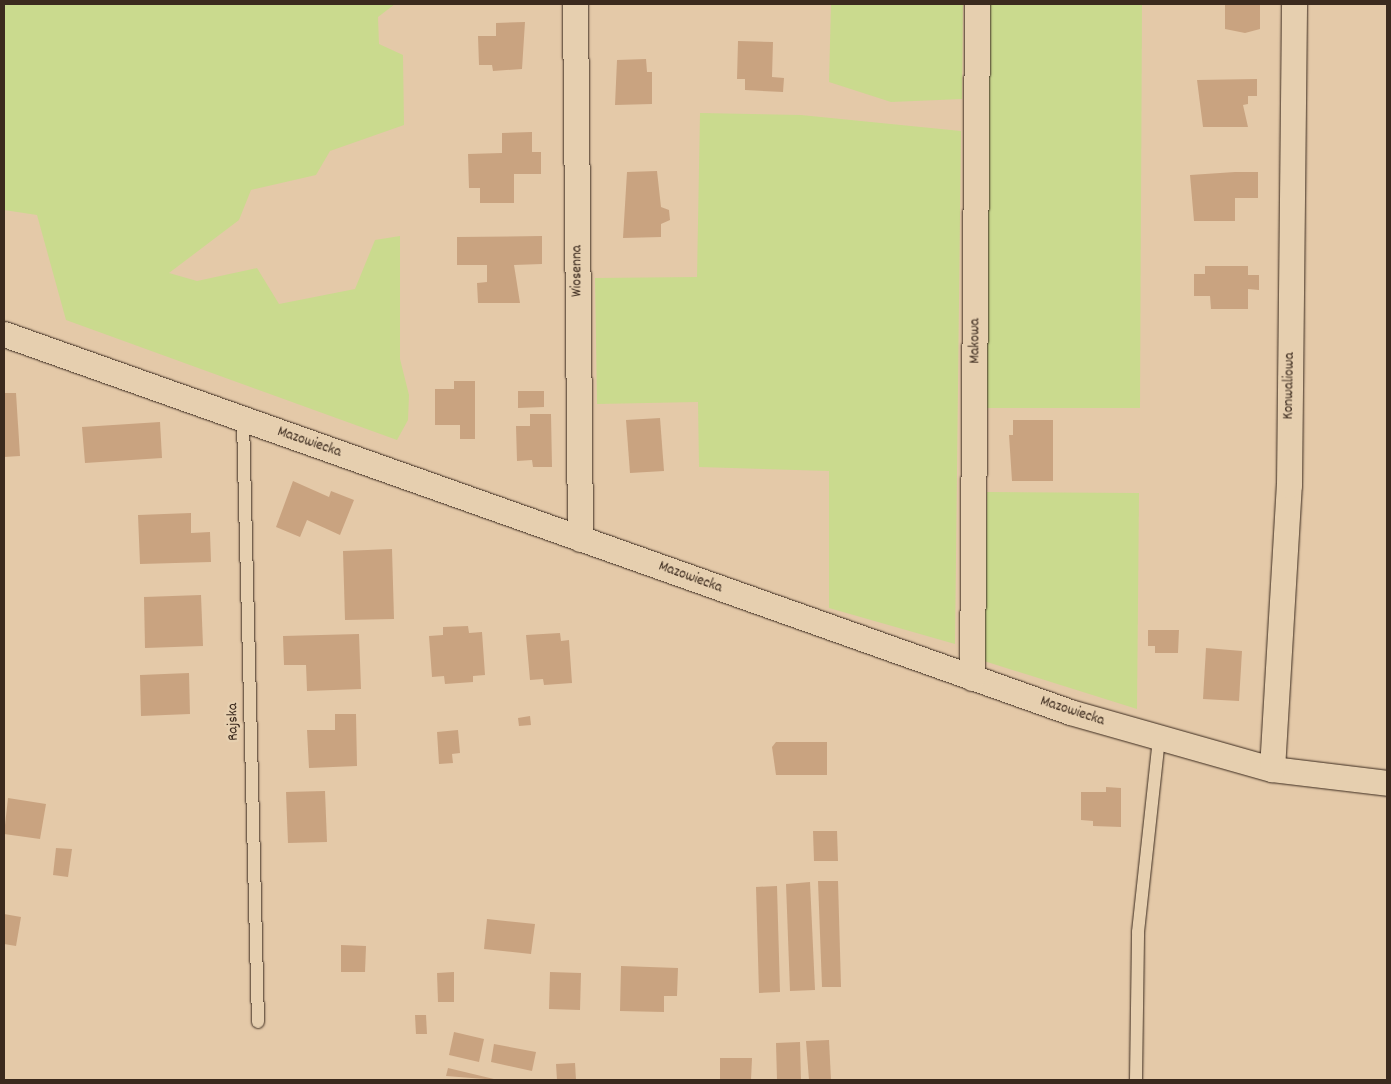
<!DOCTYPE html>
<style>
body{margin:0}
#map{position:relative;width:1391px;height:1084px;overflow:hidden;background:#e4c9a8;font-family:Dekko,sans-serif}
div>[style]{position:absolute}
.green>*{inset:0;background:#cada8e}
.building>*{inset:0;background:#c9a380}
.roads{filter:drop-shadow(0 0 1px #3b2a1e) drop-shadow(0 0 1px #3b2a1e)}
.service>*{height:12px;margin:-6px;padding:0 6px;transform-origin:6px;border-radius:6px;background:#e6cfaf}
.minor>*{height:25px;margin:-12.5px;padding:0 12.5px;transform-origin:12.5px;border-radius:12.5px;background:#e6cfaf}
span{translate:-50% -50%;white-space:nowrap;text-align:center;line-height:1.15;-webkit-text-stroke:5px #e6cfaf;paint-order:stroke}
.street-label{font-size:15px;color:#3b2a1e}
.frame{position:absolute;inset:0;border:5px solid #3b2a1e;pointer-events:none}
</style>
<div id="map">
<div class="green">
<div style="clip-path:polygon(4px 4px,395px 4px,378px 17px,379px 44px,403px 55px,404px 125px,330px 151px,316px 175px,251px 190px,239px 220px,169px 273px,197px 281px,257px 268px,279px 304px,355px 289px,375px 240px,400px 236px,400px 359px,409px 395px,408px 420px,397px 440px,66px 320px,37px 215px,4px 210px)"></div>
<div style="clip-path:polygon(831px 4px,963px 4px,962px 99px,891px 102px,829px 82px)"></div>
<div style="clip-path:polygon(989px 4px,1142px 4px,1140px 408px,987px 408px)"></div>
<div style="clip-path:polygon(700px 113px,801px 115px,961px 131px,955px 644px,829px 608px,829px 471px,699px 467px,698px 402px,597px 404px,595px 278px,697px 277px)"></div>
<div style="clip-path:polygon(987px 492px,1139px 493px,1137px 709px,984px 661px)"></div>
</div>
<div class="building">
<div style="clip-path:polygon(1225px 4px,1260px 4px,1260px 29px,1245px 33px,1225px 29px)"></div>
<div style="clip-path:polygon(525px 22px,522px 69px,493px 71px,492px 65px,479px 65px,478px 36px,496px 36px,496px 23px)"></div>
<div style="clip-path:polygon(738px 41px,773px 42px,772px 77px,784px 78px,783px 92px,745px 90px,745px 79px,737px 79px)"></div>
<div style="clip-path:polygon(646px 59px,647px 72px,652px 72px,652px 104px,615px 105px,617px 60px)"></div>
<div style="clip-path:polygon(1257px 79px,1257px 96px,1248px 96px,1248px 104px,1243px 105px,1248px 127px,1203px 127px,1197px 80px)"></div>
<div style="clip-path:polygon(532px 132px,532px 152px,541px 152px,541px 174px,514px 174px,514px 203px,480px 203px,480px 188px,469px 188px,468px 154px,502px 153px,502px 133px)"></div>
<div style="clip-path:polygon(657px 171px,661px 207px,669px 210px,670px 220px,661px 224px,661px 237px,623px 238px,627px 172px)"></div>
<div style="clip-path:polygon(1235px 172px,1258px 172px,1258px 198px,1235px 198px,1235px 221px,1194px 221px,1190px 175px)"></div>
<div style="clip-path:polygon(542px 236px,542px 264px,514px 265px,520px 303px,478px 303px,477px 283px,487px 282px,487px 265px,457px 265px,457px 237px)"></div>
<div style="clip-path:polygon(1205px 266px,1248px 266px,1248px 275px,1259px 275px,1259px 290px,1248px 289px,1248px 309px,1211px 309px,1210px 296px,1194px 296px,1194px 274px,1205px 274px)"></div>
<div style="clip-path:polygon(454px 381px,475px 381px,475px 439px,460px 439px,460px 425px,435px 425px,435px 389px,454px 389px)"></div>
<div style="clip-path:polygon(518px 391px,544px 391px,544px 407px,518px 408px)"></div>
<div style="clip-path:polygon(4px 393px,16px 393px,20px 456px,4px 457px)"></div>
<div style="clip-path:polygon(530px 414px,551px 414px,552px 467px,533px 467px,532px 460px,517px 461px,516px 426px,530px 426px)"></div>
<div style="clip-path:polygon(660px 418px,664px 471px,630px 473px,626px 420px)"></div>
<div style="clip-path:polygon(1013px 420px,1053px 420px,1053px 481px,1012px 481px,1009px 435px,1013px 435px)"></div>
<div style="clip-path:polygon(160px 422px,162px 458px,85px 463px,82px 427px)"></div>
<div style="clip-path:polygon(293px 481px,329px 497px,331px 491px,354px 500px,340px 535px,307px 520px,300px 537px,276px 527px)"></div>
<div style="clip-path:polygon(191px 513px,191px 533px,210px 532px,211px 562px,140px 564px,138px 515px)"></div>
<div style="clip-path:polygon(392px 549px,394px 619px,345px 620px,343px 551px)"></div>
<div style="clip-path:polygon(201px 595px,203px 646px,145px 648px,144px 597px)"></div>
<div style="clip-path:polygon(468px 626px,469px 633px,482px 632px,485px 675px,473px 676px,473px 682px,445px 684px,444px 676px,432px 677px,429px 636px,443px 635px,443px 627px)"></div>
<div style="clip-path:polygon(1148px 630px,1179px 630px,1178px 653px,1155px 653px,1155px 646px,1148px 646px)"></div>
<div style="clip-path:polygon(560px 633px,561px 641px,569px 640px,572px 683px,544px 685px,543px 679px,530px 680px,526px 635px)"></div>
<div style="clip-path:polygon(359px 634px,361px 689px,307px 691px,306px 665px,284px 665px,283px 636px)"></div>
<div style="clip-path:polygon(1206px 648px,1242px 651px,1239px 701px,1203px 699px)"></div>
<div style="clip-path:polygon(189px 673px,190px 714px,141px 716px,140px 675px)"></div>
<div style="clip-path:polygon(335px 714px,356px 714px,357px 766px,309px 768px,307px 730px,335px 730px)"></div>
<div style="clip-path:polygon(530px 716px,531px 725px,519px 726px,518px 718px)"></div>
<div style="clip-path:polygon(458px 730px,460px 753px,452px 754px,453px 763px,439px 764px,437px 732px)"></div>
<div style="clip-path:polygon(776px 742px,827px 742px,827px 775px,776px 775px,772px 747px)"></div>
<div style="clip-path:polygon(1106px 787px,1121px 788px,1121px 827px,1093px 826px,1093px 821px,1081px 820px,1081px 792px,1106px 792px)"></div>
<div style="clip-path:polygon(325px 791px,327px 842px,288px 843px,286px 792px)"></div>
<div style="clip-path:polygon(8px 798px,46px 804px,40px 839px,4px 834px)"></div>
<div style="clip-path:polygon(813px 831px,837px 831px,838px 861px,814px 861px)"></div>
<div style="clip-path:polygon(56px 848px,72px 849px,68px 877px,53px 875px)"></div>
<div style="clip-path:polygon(818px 881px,838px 881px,841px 987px,822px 987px)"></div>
<div style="clip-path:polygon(810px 882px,815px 990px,790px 991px,786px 884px)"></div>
<div style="clip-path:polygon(777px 886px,780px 992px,759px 993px,756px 887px)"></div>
<div style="clip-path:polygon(4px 914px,21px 917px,16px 946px,4px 944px)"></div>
<div style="clip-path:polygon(487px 919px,535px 924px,531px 954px,484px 949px)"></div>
<div style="clip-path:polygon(341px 945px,366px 946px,365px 972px,341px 972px)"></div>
<div style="clip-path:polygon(621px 966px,678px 968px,677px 996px,664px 996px,664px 1012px,620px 1011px)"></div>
<div style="clip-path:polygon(454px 972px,454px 1002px,438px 1002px,437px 973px)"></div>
<div style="clip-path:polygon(550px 972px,581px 973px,580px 1010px,549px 1009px)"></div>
<div style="clip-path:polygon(415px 1015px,426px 1015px,427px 1034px,416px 1034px)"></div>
<div style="clip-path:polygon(454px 1032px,484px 1039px,479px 1062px,449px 1055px)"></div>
<div style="clip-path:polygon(829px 1040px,831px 1080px,809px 1080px,806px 1041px)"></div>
<div style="clip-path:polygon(800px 1042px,801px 1080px,777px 1080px,776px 1043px)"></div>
<div style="clip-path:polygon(494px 1044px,536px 1052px,532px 1071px,491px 1062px)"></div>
<div style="clip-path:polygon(720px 1058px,752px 1058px,751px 1080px,720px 1080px)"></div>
<div style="clip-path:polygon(575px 1063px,576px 1080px,557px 1080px,556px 1064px)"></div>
<div style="clip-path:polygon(448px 1068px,498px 1080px,446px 1076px)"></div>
</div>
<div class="roads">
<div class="service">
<div style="left:243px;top:421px;width:601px;rotate:88.57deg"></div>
<div style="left:1136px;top:1080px;width:148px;rotate:-89.2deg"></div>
<div style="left:1138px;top:932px;width:195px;rotate:-83.8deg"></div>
</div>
<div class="minor">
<div style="left:575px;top:4px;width:535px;rotate:89.46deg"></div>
<div style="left:4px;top:334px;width:1131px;rotate:19.52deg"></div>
<div style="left:1070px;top:712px;width:210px;rotate:15.8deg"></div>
<div style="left:1272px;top:769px;width:116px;rotate:6.9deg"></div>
<div style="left:972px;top:678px;width:674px;rotate:-89.57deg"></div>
<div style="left:1272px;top:769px;width:285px;rotate:-86.6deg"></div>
<div style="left:1289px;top:485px;width:481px;rotate:-89.4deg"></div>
</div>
</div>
<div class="street-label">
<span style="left:578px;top:271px;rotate:-90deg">Wiosenna</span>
<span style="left:976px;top:341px;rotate:-90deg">Makowa</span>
<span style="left:1290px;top:386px;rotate:-89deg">Konwaliowa</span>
<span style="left:309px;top:443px;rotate:19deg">Mazowiecka</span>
<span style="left:690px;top:578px;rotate:20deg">Mazowiecka</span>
<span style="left:1072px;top:712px;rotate:18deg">Mazowiecka</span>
<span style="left:234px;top:722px;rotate:-91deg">Rajska</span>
</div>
<div class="frame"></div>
</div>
